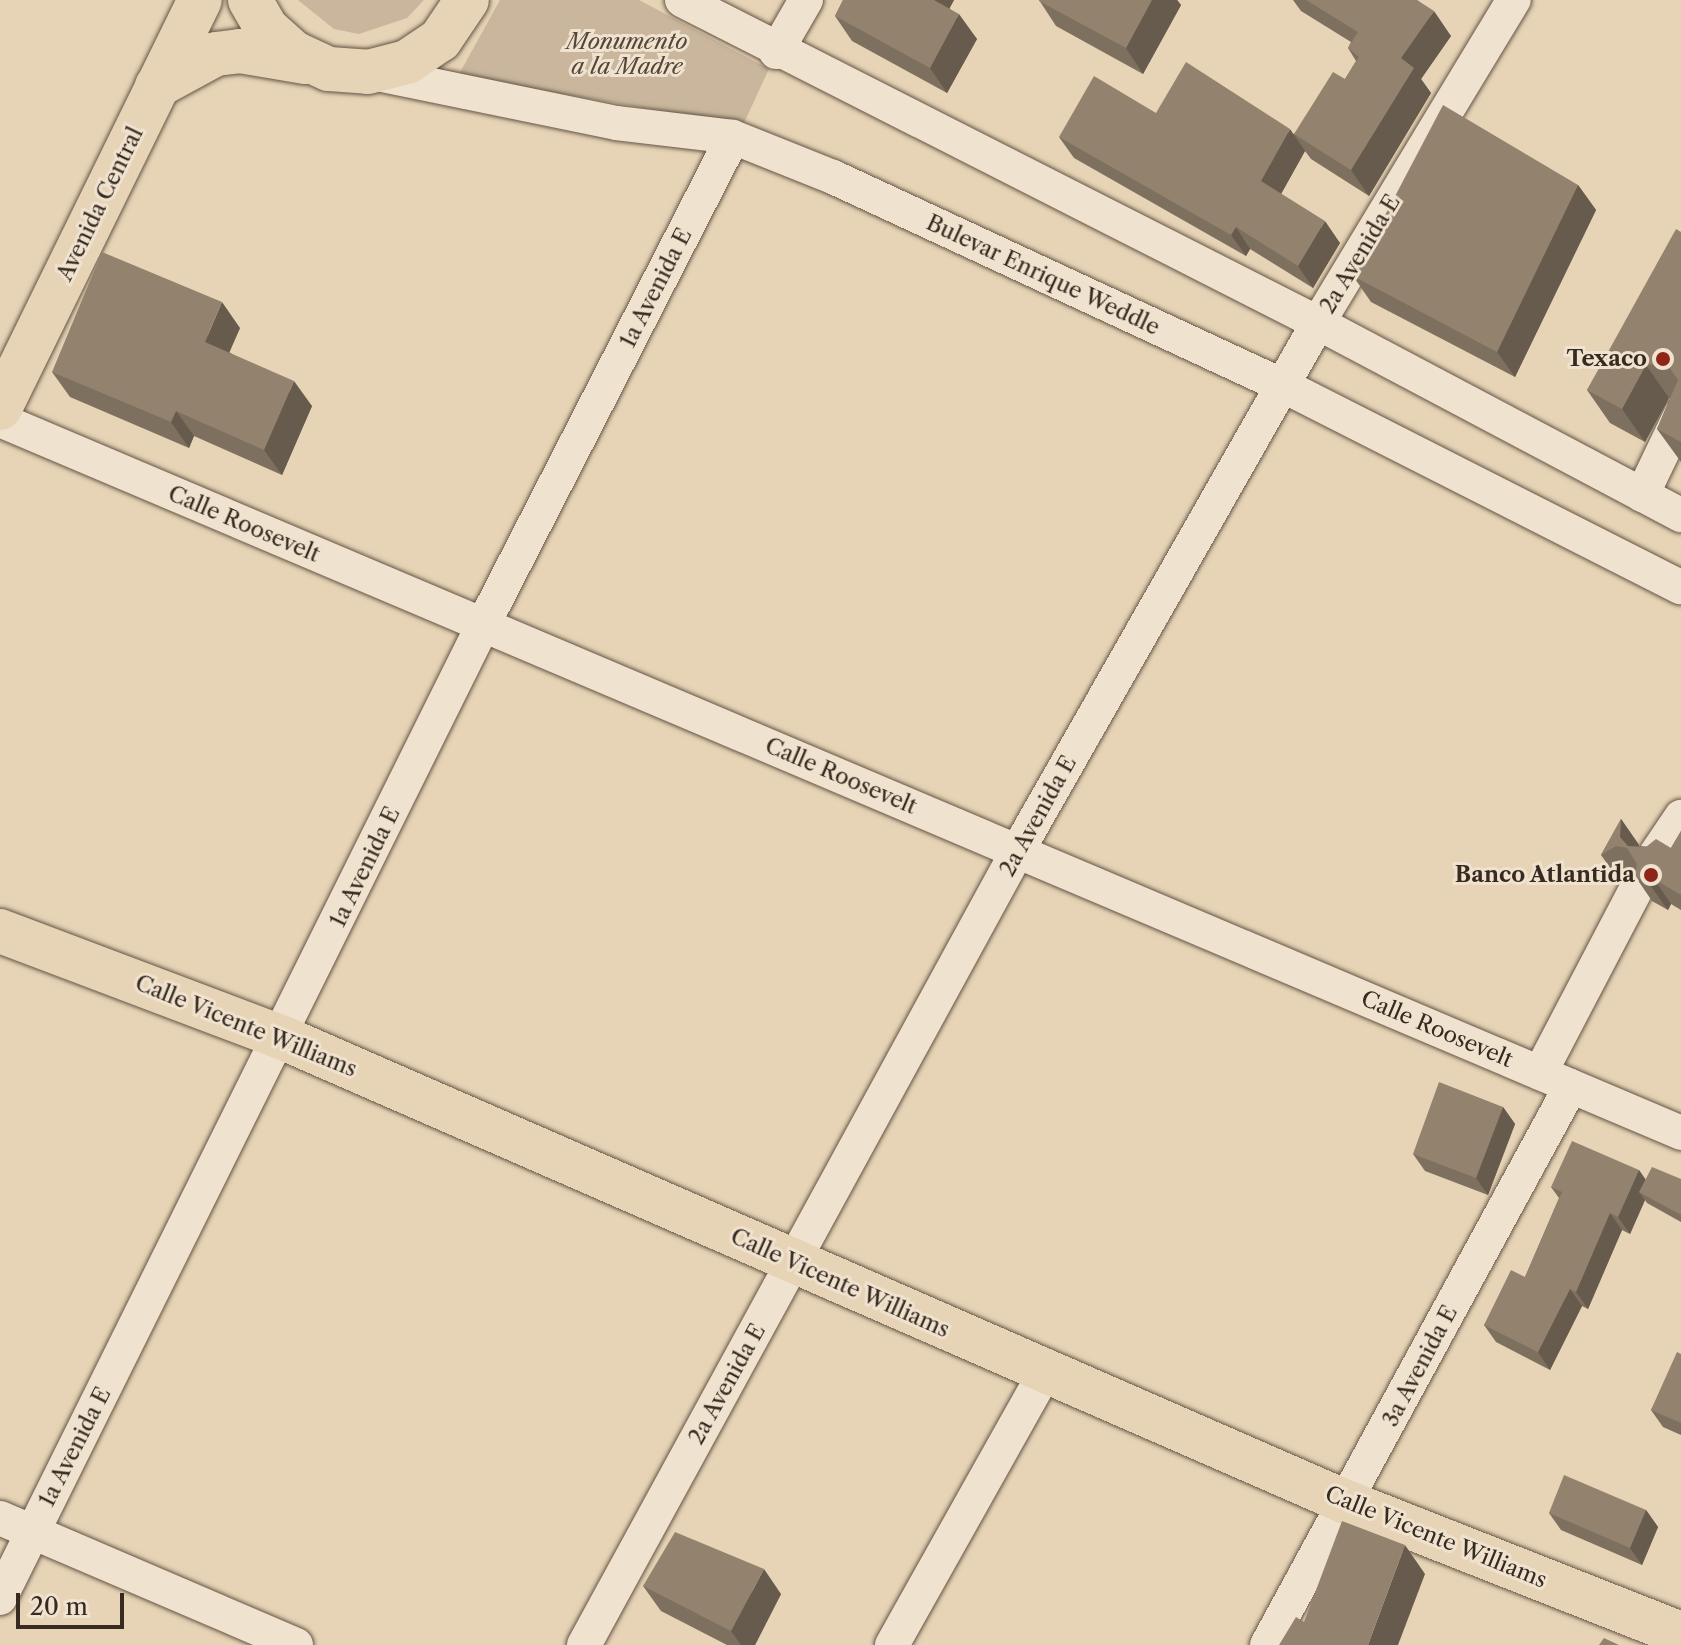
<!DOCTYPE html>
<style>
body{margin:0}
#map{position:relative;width:1681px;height:1645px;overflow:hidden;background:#e7d3b5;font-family:"Libre Caslon Text",serif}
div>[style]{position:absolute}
.green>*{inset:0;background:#c9b69c}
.roads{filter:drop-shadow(0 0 2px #635546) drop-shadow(0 0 2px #635546)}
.minor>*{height:34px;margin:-17px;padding:0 17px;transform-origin:17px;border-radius:17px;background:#efe2cf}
.major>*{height:44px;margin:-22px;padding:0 22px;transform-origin:22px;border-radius:22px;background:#e7d3b5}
.wall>*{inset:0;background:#7e705f}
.shaded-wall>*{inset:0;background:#675b4d}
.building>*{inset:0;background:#93826e}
.dots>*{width:22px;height:22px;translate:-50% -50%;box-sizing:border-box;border:4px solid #efe2cf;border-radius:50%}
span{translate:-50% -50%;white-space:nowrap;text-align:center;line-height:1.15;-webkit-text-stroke:6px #efe2cf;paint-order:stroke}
.park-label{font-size:22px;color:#54473a;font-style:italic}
.street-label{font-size:22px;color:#372b21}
.poi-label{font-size:22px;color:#372b21;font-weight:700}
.right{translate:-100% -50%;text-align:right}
.scale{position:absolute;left:16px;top:1593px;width:108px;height:36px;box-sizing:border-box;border:4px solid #372b21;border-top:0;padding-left:10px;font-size:24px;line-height:28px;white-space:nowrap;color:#372b21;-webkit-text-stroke:6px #efe2cf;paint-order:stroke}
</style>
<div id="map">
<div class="green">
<div style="clip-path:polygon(298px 0,424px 0,407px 18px,359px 34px,334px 29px)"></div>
<div style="clip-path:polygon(500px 0,639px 0,769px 69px,743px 125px,458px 76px)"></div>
</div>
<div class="roads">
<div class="minor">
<div style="left:682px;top:0;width:713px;rotate:26.92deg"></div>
<div style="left:1318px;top:323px;width:411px;rotate:27.9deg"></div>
<div style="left:776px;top:52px;width:60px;rotate:-60deg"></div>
<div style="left:373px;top:73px;width:248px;rotate:11.6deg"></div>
<div style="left:616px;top:123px;width:118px;rotate:6.8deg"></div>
<div style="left:733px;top:137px;width:108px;rotate:21.8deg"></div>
<div style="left:833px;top:177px;width:495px;rotate:24.9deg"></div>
<div style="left:1282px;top:385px;width:447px;rotate:26.9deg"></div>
<div style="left:0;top:420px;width:1826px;rotate:22.98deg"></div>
<div style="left:1642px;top:495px;width:90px;rotate:-64.3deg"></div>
<div style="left:1656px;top:854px;width:45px;rotate:-56deg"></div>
<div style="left:1540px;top:1073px;width:205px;rotate:-62.4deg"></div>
<div style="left:0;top:1518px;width:322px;rotate:23.2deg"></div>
<div style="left:0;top:1598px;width:1086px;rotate:-63.6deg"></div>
<div style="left:483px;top:625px;width:548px;rotate:-62.87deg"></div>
<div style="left:584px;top:1645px;width:906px;rotate:-61.37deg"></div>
<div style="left:1018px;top:850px;width:606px;rotate:-60.35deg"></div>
<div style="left:1318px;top:323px;width:378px;rotate:-58.8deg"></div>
<div style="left:892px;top:1645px;width:313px;rotate:-60.7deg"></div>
<div style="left:1267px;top:1645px;width:636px;rotate:-61.46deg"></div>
</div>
<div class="major">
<div style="left:250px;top:0;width:32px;rotate:60deg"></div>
<div style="left:266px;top:28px;width:38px;rotate:42deg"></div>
<div style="left:294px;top:53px;width:38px;rotate:25deg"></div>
<div style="left:329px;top:69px;width:39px;rotate:4deg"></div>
<div style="left:368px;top:72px;width:40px;rotate:-14.4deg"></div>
<div style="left:407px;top:62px;width:40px;rotate:-34deg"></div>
<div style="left:440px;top:40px;width:48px;rotate:-56deg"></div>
<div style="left:157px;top:86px;width:67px;rotate:-28.5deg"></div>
<div style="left:216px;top:54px;width:24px;rotate:-7deg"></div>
<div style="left:240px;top:51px;width:66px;rotate:9.6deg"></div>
<div style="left:0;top:408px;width:454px;rotate:-63.9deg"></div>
<div style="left:0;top:931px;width:300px;rotate:20.7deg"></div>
<div style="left:281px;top:1037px;width:1162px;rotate:23.59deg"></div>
<div style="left:1346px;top:1502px;width:360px;rotate:21.5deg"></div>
</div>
</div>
<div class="wall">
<div style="clip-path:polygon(843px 0,954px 0,949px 8px,977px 39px,947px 93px,852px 41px,835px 16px)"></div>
<div style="clip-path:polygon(1039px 0,1177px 0,1181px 5px,1143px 74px,1056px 26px)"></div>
<div style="clip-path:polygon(1293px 0,1417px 0,1451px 36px,1421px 79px,1431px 93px,1369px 196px,1311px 159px,1305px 151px,1281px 194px,1340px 243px,1313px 288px,1250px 249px,1246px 256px,1074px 158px,1059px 137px,1156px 113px,1294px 134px,1345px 79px,1356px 61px,1348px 48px,1351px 42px,1301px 11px)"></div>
<div style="clip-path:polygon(1578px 185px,1596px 210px,1515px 377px,1371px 302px,1353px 276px)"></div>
<div style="clip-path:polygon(1681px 232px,1681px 462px,1657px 429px,1670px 398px,1669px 398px,1645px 442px,1610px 423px,1587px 390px)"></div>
<div style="clip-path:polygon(240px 328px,229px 352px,312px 406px,282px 475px,194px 436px,189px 448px,70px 397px,52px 372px)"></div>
<div style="clip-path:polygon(1621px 819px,1639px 845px,1639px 846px,1671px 848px,1681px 831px,1681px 910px,1671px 904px,1668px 910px,1652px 901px,1635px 876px,1636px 872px,1633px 871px,1619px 880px,1601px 855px)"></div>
<div style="clip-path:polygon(1503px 1107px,1515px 1124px,1488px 1195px,1425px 1171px,1413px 1154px)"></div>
<div style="clip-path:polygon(1639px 1170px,1645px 1180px,1681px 1179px,1681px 1222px,1647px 1203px,1645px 1200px,1630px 1234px,1622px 1230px,1588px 1309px,1582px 1306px,1550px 1370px,1496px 1342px,1484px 1325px,1525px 1277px,1559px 1198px,1551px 1187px)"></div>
<div style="clip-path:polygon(1681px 1354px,1681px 1435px,1663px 1427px,1651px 1410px)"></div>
<div style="clip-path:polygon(1646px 1510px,1658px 1527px,1642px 1565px,1561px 1530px,1549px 1513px)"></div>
<div style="clip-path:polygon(643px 1586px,781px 1594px,755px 1645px,727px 1645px,661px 1611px)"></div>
</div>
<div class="shaded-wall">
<div style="clip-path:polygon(928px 0,954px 0,943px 21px)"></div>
<div style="clip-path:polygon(1152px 0,1177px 0,1181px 5px,1143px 74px,1126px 48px)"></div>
<div style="clip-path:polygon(1434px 11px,1451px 36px,1421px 79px,1431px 93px,1369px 196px,1351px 170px,1401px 58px)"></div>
<div style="clip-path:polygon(959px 14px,977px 39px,947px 93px,930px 68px)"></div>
<div style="clip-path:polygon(1290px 129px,1305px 151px,1276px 203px,1261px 181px)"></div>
<div style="clip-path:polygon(1578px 185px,1596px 210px,1515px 377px,1497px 352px)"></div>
<div style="clip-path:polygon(1325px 221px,1340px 243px,1313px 288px,1298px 266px)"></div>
<div style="clip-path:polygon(1236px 227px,1250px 249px,1246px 256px,1231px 235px)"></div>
<div style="clip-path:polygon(222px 302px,240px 328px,223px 367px,205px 342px)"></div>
<div style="clip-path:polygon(1646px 365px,1669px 398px,1645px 442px,1622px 409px)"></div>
<div style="clip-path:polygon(294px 381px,312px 406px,282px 475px,264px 450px)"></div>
<div style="clip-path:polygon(176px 411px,194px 436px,189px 448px,171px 422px)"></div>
<div style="clip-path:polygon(1621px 819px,1639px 845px,1638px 862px,1620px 837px)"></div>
<div style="clip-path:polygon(1654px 879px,1671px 904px,1668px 910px,1650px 885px)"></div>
<div style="clip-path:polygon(1503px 1107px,1515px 1124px,1488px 1195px,1476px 1178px)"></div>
<div style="clip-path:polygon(1639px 1170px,1651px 1187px,1639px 1192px,1645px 1200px,1630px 1234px,1618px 1217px)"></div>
<div style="clip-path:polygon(1610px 1213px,1622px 1230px,1588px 1309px,1576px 1292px)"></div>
<div style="clip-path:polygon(1570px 1289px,1582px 1306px,1550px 1370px,1538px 1352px)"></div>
<div style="clip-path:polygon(1646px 1510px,1658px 1527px,1642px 1565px,1630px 1548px)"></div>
<div style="clip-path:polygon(1405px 1545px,1425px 1574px,1398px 1645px,1368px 1645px)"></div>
<div style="clip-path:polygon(764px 1569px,781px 1594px,755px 1645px,741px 1645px,731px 1631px)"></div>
</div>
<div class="building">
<div style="clip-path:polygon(843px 0,934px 0,959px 14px,930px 68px,835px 16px)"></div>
<div style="clip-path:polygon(1039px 0,1152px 0,1126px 48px,1039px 1px)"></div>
<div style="clip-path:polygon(1306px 0,1417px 0,1434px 11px,1401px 58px,1414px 68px,1351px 170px,1294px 134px,1333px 72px,1345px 79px,1359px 57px,1348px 48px,1358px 32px)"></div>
<div style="clip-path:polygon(1186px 62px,1290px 129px,1261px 181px,1325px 221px,1298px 266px,1236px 227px,1231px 235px,1059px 137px,1094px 76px,1156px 113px)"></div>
<div style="clip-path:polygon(1443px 105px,1578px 185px,1497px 352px,1353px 276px)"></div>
<div style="clip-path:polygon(1676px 229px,1681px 232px,1681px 442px,1657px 429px,1678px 380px,1667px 364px,1646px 365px,1622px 409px,1587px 390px)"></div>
<div style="clip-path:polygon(102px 252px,222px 302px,205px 342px,294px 381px,264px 450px,176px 411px,171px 422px,52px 372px)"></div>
<div style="clip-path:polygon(1621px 819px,1620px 837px,1628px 846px,1646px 847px,1656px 839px,1671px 848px,1681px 831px,1681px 895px,1654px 879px,1650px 885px,1635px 876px,1637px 864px,1627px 848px,1616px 846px,1601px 855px)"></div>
<div style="clip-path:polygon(1439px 1082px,1503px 1107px,1476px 1178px,1413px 1154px)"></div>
<div style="clip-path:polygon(1572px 1141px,1639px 1170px,1618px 1217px,1610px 1213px,1576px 1292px,1570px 1289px,1538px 1352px,1484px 1325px,1511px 1270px,1525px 1277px,1562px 1192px,1551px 1187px)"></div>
<div style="clip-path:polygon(1652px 1167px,1681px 1179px,1681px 1215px,1639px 1192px)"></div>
<div style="clip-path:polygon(1677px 1352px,1681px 1354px,1681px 1423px,1651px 1410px)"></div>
<div style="clip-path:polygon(1564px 1475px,1646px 1510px,1630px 1548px,1549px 1513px)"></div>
<div style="clip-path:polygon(1342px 1521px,1405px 1545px,1368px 1645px,1279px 1645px,1296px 1617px,1304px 1622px)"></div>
<div style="clip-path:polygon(675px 1532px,764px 1569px,731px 1631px,643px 1586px)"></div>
<div style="clip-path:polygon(1604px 1638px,1619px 1645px,1599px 1645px)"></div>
</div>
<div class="dots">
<div style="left:1663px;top:359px;background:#8f2418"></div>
<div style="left:1651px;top:875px;background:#8f2418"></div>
</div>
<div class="park-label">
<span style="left:627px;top:54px">Monumento<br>a la Madre</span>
</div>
<div class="street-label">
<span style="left:100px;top:204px;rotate:-64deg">Avenida Central</span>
<span style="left:1360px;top:254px;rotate:-59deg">2a Avenida E</span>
<span style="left:1043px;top:275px;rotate:25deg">Bulevar Enrique Weddle</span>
<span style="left:656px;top:288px;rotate:-63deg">1a Avenida E</span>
<span style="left:244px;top:524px;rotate:23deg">Calle Roosevelt</span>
<span style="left:841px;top:776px;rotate:23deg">Calle Roosevelt</span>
<span style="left:1038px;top:816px;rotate:-61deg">2a Avenida E</span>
<span style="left:365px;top:867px;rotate:-64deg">1a Avenida E</span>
<span style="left:246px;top:1026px;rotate:22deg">Calle Vicente Williams</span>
<span style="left:1437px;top:1029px;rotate:23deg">Calle Roosevelt</span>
<span style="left:840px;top:1283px;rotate:24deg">Calle Vicente Williams</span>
<span style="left:1420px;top:1366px;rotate:-62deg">3a Avenida E</span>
<span style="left:727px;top:1384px;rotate:-61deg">2a Avenida E</span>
<span style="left:75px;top:1447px;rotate:-63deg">1a Avenida E</span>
<span style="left:1436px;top:1537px;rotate:22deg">Calle Vicente Williams</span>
</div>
<div class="poi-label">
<span class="right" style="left:1647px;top:359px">Texaco</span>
<span class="right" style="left:1635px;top:875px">Banco Atlantida</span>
</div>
<div class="scale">20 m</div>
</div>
